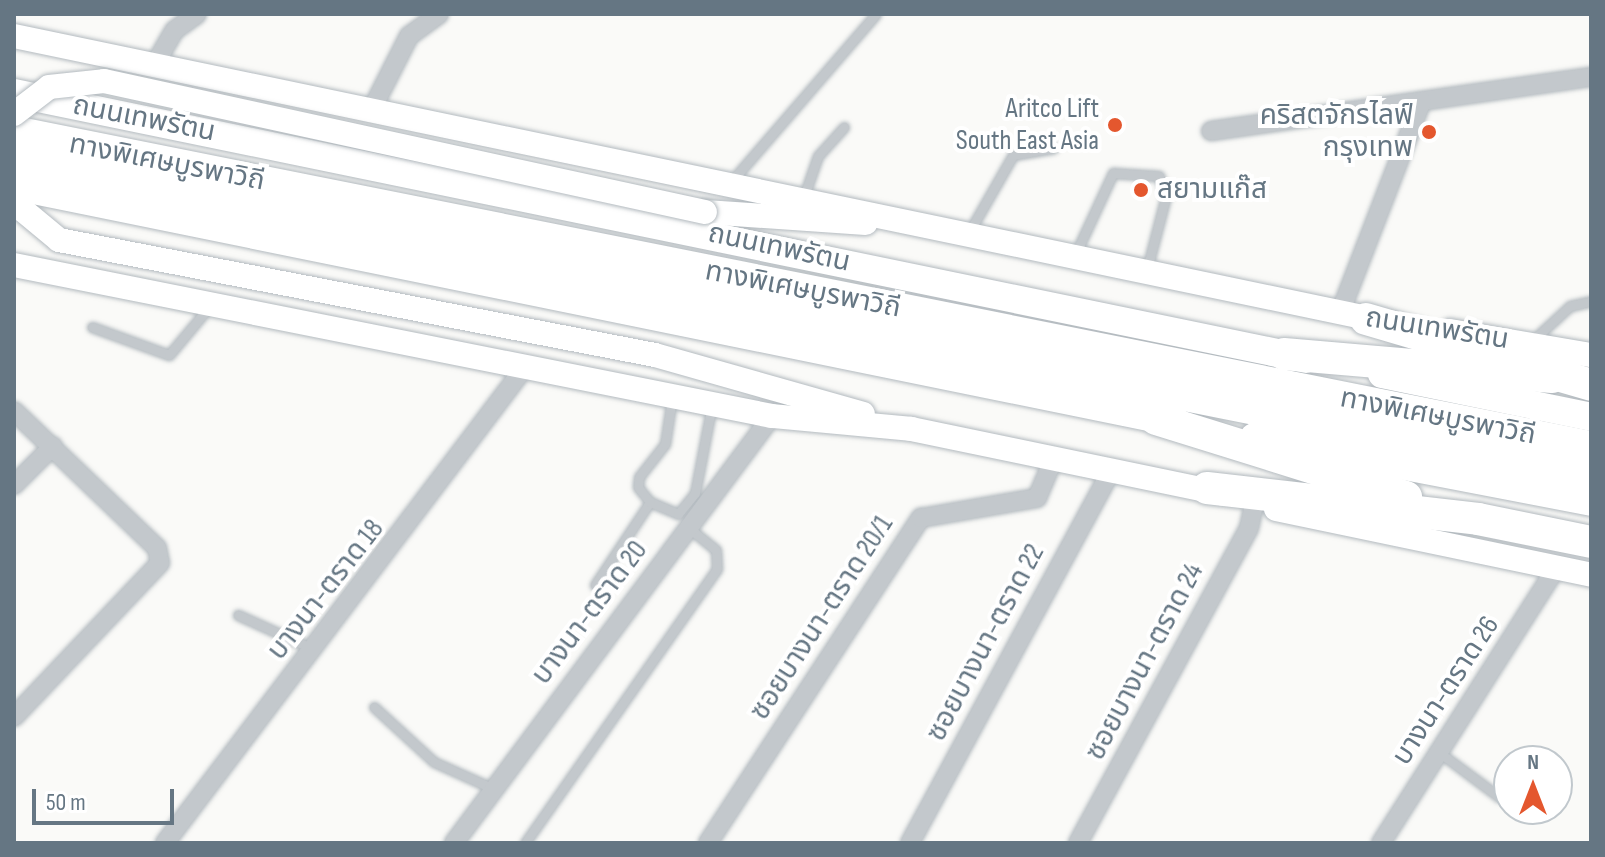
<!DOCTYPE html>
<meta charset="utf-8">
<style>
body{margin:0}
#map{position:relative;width:1605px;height:857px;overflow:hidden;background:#fafaf8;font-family:"Sofia Sans Condensed","Noto Sans Thai",sans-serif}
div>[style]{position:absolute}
.roads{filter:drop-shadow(0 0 2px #b3babf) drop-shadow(0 0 2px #b3babf)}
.service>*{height:9px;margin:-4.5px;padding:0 4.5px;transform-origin:4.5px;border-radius:4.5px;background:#c3c8cc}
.minor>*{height:18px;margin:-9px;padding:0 9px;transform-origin:9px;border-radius:9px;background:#c3c8cc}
.secondary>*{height:24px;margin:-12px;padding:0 12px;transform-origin:12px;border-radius:12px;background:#fff}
.trunk>*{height:28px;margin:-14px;padding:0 14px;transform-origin:14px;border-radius:14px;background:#fff}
.motorway>*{height:32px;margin:-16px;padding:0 16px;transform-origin:16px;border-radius:16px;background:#fff}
.bridges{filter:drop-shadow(0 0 2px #b3babf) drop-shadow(0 0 2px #b3babf)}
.secondary-bridge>*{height:24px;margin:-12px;padding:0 12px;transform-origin:12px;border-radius:12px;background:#fff}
.dots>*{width:22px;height:22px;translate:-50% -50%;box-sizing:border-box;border:4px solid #fff;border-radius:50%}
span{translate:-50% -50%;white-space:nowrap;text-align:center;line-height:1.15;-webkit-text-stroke:8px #fff;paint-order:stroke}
.poi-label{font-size:28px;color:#657683}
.right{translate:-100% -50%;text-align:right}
.left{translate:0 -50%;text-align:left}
.street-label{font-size:28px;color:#657683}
.frame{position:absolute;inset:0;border:16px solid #657683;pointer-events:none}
.north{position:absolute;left:1493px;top:745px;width:80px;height:80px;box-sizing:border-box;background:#fff;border:2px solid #c1c8cd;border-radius:50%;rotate:0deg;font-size:22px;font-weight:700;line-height:32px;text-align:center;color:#657683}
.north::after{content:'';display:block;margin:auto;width:28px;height:36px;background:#e4572e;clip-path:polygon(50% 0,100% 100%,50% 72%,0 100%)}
.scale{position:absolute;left:32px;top:789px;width:142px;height:36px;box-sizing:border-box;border:4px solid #657683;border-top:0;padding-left:10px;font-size:24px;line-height:28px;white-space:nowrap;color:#657683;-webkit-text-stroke:6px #fff;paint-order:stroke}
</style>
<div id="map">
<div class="roads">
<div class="service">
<div style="left:730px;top:183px;width:223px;rotate:-49.2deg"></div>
<div style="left:803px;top:199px;width:46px;rotate:-70.8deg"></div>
<div style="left:818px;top:156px;width:39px;rotate:-48deg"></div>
<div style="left:968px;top:234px;width:91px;rotate:-60.3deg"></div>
<div style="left:1013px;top:155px;width:41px;rotate:-9.9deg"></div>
<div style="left:1074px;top:257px;width:93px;rotate:-65.1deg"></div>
<div style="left:1113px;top:173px;width:46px;rotate:3.7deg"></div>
<div style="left:1159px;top:176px;width:21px;rotate:71deg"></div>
<div style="left:1166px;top:196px;width:75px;rotate:104.6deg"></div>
<div style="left:92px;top:327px;width:82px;rotate:20deg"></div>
<div style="left:169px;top:355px;width:64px;rotate:-50.1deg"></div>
<div style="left:1532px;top:341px;width:52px;rotate:-42.6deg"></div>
<div style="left:1570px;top:306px;width:22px;rotate:-13deg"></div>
<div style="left:650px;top:502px;width:30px;rotate:23deg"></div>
<div style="left:678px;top:514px;width:27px;rotate:-51deg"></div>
<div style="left:695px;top:493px;width:90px;rotate:-79.1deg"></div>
<div style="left:595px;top:585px;width:100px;rotate:-56.5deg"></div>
<div style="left:650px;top:502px;width:19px;rotate:-129deg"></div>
<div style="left:638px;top:487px;width:10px;rotate:-84deg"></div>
<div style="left:639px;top:477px;width:42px;rotate:-51.8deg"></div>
<div style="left:665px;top:444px;width:47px;rotate:-81.3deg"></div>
<div style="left:238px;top:615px;width:85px;rotate:24.4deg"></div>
<div style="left:374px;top:707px;width:81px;rotate:42.5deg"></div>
<div style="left:434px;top:762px;width:66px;rotate:24.2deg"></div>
<div style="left:1440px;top:753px;width:74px;rotate:36.7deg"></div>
<div style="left:525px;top:843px;width:335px;rotate:-55deg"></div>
<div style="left:717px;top:569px;width:19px;rotate:-93deg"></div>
<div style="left:716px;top:550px;width:36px;rotate:-141deg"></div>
</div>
<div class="minor">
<div style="left:155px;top:64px;width:39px;rotate:-60deg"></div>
<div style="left:175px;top:30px;width:27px;rotate:-36deg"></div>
<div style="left:372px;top:109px;width:82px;rotate:-63.1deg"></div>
<div style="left:409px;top:36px;width:37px;rotate:-36deg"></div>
<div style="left:1211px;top:131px;width:384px;rotate:-8.1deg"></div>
<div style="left:1340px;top:313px;width:227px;rotate:-68.9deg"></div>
<div style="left:14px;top:411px;width:198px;rotate:43.8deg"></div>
<div style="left:157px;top:548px;width:15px;rotate:79deg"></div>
<div style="left:160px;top:563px;width:212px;rotate:133.5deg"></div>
<div style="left:14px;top:485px;width:55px;rotate:-45deg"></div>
<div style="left:165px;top:843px;width:597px;rotate:-52.9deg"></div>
<div style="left:454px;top:843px;width:532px;rotate:-53.32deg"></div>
<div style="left:708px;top:843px;width:389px;rotate:-56.8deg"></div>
<div style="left:921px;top:518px;width:118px;rotate:-9.8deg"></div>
<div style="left:1037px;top:498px;width:43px;rotate:-67deg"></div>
<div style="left:910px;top:843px;width:424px;rotate:-61.6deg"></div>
<div style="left:1078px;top:843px;width:358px;rotate:-61.5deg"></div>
<div style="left:1249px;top:528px;width:25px;rotate:-78deg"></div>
<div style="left:1381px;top:843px;width:327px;rotate:-57.5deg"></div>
</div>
<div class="secondary">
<div style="left:14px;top:36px;width:1397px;rotate:11.77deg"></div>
<div style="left:14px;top:187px;width:26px;rotate:67deg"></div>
<div style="left:24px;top:211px;width:45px;rotate:39.6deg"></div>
<div style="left:59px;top:240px;width:607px;rotate:10.92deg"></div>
<div style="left:655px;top:355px;width:216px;rotate:15.8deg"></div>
<div style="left:705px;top:212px;width:161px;rotate:3.9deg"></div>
<div style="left:14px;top:265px;width:773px;rotate:11.27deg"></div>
<div style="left:772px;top:416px;width:140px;rotate:5.3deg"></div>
<div style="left:911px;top:429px;width:317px;rotate:11.7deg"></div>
<div style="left:1450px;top:331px;width:143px;rotate:9.7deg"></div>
<div style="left:1276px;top:509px;width:322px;rotate:11.8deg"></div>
</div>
<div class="trunk">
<div style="left:14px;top:93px;width:1319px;rotate:11.63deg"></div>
<div style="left:14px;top:186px;width:1188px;rotate:11.51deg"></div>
<div style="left:1382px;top:374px;width:213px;rotate:11.6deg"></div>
<div style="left:1254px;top:437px;width:343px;rotate:10.9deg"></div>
</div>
<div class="motorway">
<div style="left:14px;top:132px;width:1608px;rotate:11.3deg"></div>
<div style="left:14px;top:161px;width:1608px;rotate:11.3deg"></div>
<div style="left:1366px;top:319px;width:234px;rotate:16.3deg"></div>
<div style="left:1284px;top:354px;width:269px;rotate:4.9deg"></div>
<div style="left:1156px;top:419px;width:262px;rotate:17.3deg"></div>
<div style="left:1207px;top:488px;width:273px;rotate:6.5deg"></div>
<div style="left:1478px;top:519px;width:115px;rotate:11.5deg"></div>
</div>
</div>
<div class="bridges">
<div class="secondary-bridge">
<div style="left:14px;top:114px;width:44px;rotate:-37.6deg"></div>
<div style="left:49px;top:87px;width:55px;rotate:-6.2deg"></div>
<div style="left:104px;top:81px;width:615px;rotate:12.3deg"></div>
</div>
</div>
<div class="dots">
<div style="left:1115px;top:125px;background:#e4572e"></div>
<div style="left:1429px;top:132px;background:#e4572e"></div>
<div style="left:1141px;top:190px;background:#e4572e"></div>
</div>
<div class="poi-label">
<span class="right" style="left:1099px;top:125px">Aritco Lift<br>South East Asia</span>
<span class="right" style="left:1413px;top:132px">คริสตจักรไลฟ์<br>กรุงเทพ</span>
<span class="left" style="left:1157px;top:190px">สยามแก๊ส</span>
</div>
<div class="street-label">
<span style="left:144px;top:119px;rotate:11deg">ถนนเทพรัตน</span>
<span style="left:167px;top:163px;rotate:11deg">ทางพิเศษบูรพาวิถี</span>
<span style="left:779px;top:248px;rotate:12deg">ถนนเทพรัตน</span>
<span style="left:803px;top:290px;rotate:11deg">ทางพิเศษบูรพาวิถี</span>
<span style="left:1437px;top:329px;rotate:9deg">ถนนเทพรัตน</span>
<span style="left:1438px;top:417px;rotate:11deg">ทางพิเศษบูรพาวิถี</span>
<span style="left:326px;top:590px;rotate:-52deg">บางนา-ตราด 18</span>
<span style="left:590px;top:613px;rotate:-53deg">บางนา-ตราด 20</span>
<span style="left:822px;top:618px;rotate:-57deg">ซอยบางนา-ตราด 20/1</span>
<span style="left:986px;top:643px;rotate:-62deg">ซอยบางนา-ตราด 22</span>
<span style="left:1145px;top:662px;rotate:-62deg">ซอยบางนา-ตราด 24</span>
<span style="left:1446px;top:691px;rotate:-57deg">บางนา-ตราด 26</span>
</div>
<div class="frame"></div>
<div class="north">N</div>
<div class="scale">50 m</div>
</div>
